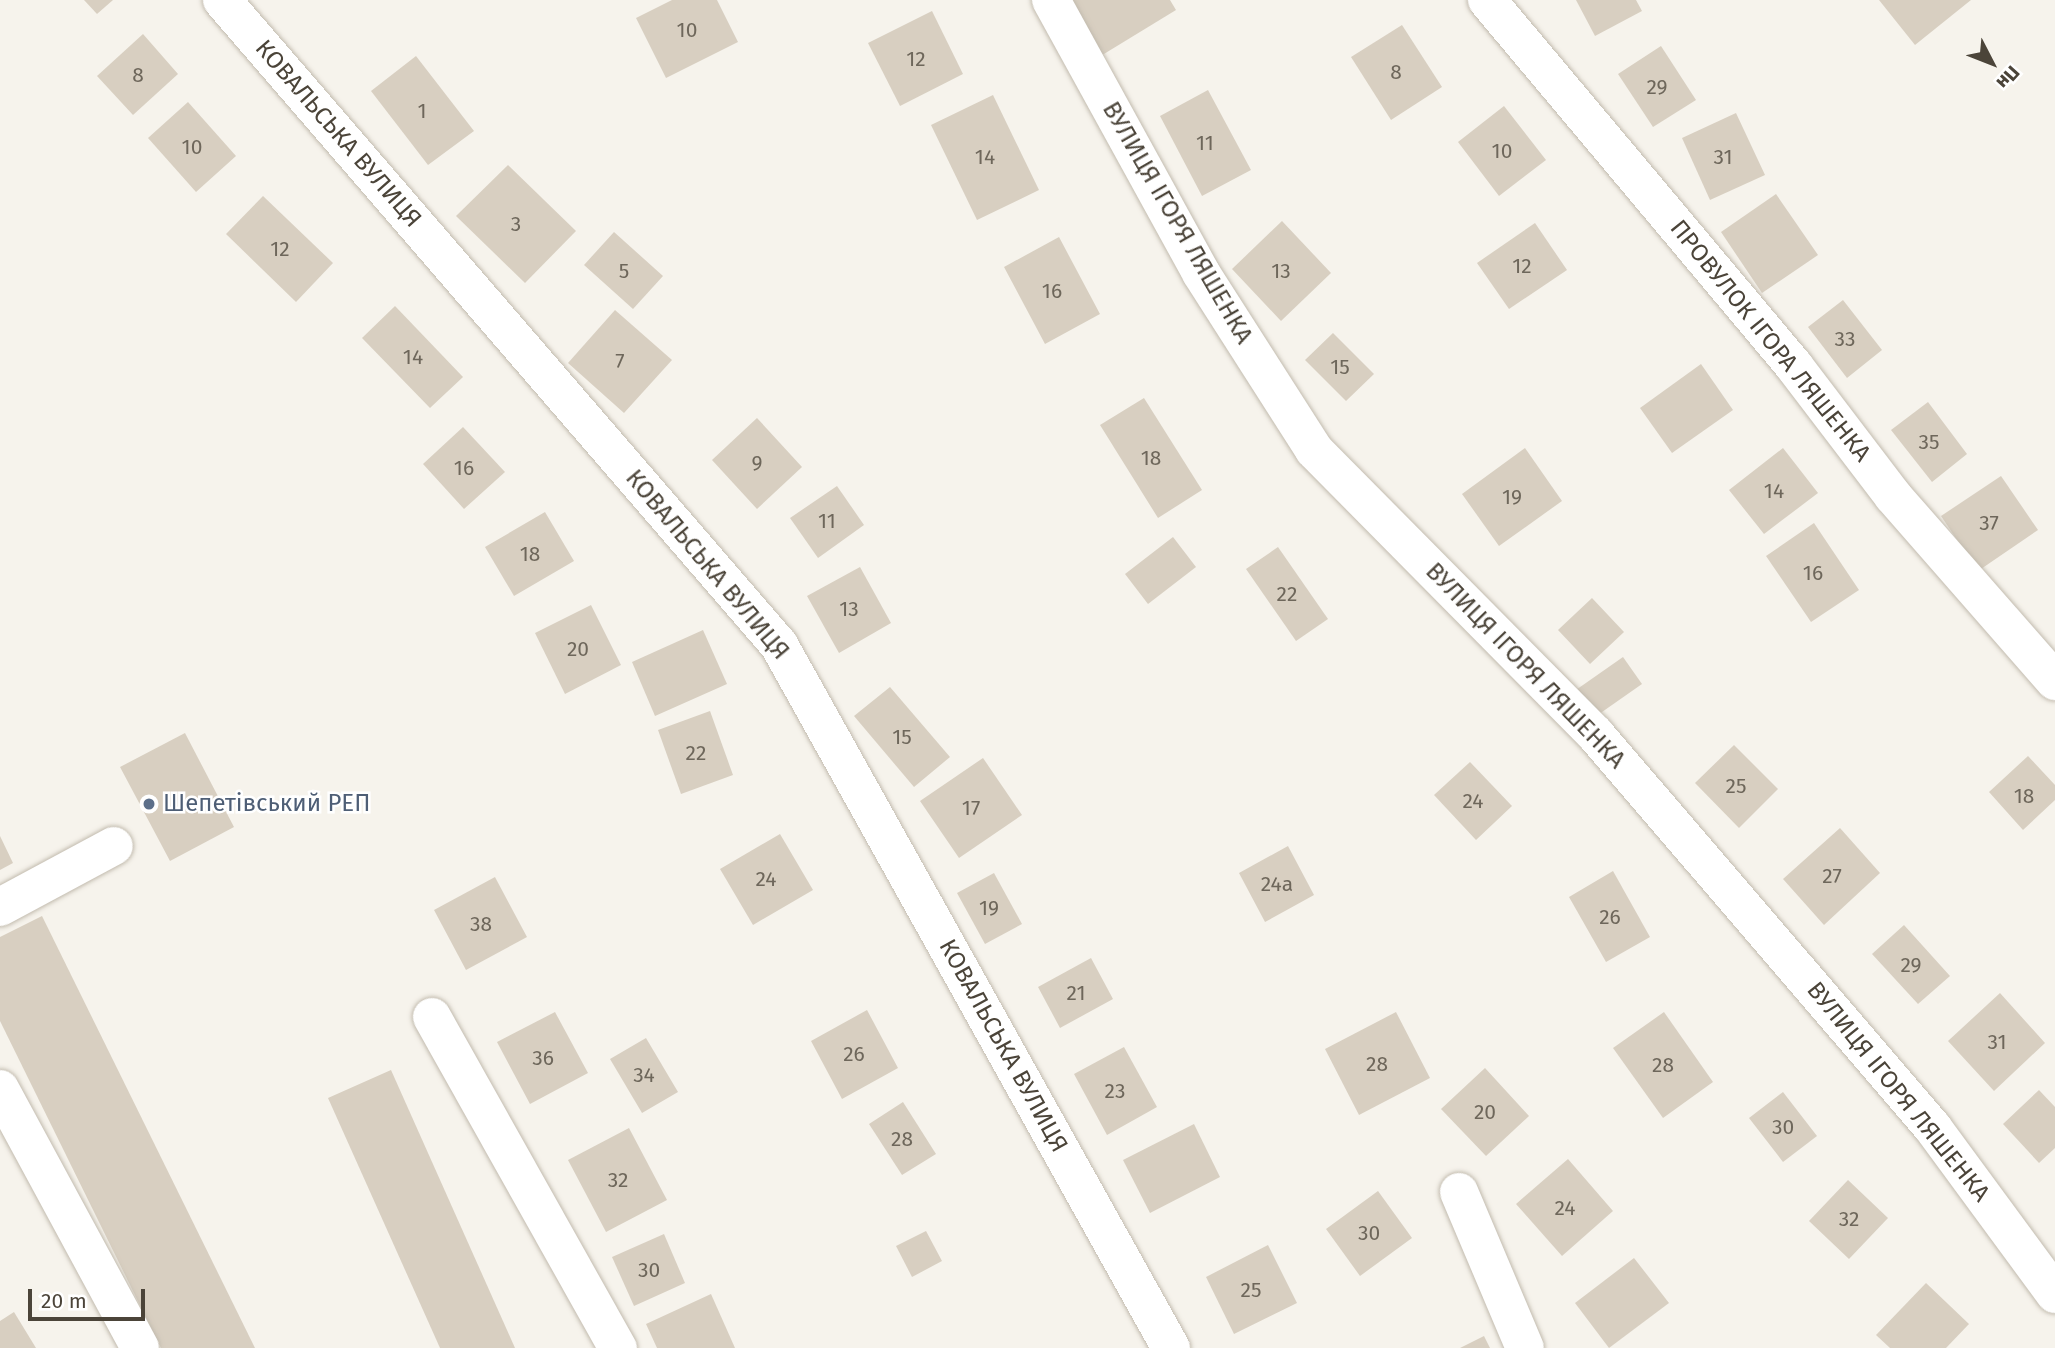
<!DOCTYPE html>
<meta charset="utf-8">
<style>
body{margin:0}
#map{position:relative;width:2055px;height:1348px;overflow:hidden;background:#f6f3ec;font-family:"Fira Sans",sans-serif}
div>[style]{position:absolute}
.building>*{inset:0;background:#d8cfc1}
.roads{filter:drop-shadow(0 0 2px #c2bbae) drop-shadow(0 0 2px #c2bbae)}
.minor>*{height:38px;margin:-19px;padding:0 19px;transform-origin:19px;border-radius:19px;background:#fff}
.dots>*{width:19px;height:19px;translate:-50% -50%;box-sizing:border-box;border:4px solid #fff;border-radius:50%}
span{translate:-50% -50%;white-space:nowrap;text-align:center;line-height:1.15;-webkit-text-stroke:5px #fff;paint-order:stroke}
.number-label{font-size:21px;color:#6e675b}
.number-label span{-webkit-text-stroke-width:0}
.street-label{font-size:24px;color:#4b4439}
.service-label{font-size:24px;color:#4e5e75}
.left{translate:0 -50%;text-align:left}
.north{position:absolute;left:1957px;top:28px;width:70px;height:70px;-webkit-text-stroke:5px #fff;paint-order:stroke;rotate:132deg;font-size:19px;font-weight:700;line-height:28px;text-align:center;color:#4b4439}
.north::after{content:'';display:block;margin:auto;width:24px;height:32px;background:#4b4439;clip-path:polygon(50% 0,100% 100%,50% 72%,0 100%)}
.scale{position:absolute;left:28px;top:1289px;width:117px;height:32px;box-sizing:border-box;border:4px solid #4b4439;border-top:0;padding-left:9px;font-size:21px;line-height:24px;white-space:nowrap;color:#4b4439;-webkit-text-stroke:5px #fff;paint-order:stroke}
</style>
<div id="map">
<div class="building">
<div style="clip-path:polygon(84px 0,113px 0,97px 14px)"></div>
<div style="clip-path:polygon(672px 0,717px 0,738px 42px,666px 78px,636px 18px)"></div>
<div style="clip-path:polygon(1065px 0,1170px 0,1176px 10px,1099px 57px)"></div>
<div style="clip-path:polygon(1576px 0,1636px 0,1642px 11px,1595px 36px)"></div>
<div style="clip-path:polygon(1879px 0,1971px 0,1915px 45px)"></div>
<div style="clip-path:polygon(932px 11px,963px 74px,900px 106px,868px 43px)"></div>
<div style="clip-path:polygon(1402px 25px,1442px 87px,1391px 120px,1351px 57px)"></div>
<div style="clip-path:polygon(143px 34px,178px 74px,133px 115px,97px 76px)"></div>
<div style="clip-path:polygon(1661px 46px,1696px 100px,1653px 127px,1618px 74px)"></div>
<div style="clip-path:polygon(416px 56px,474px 131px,428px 165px,371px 91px)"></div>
<div style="clip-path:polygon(1208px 90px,1251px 170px,1202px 196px,1160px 116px)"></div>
<div style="clip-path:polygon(993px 95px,1039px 190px,977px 220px,931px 125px)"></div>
<div style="clip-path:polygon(188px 102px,236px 156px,196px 192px,148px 138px)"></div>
<div style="clip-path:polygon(1504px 106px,1546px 160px,1499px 196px,1458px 142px)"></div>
<div style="clip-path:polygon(1736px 113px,1765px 175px,1710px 200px,1682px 138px)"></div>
<div style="clip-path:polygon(508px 165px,576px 231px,525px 283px,456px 216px)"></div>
<div style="clip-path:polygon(1776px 194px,1818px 255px,1762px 293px,1721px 232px)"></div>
<div style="clip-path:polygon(263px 196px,333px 263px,296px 302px,226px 234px)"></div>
<div style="clip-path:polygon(1282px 221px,1331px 273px,1281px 321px,1232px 269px)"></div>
<div style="clip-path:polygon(1535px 223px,1567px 270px,1509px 309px,1477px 263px)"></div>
<div style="clip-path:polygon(614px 232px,663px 276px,633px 309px,584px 265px)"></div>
<div style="clip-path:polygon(1059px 237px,1100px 314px,1045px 344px,1004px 267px)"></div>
<div style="clip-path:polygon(1843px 300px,1882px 350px,1847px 378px,1808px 327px)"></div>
<div style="clip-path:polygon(395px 306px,463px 377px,430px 408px,362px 338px)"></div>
<div style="clip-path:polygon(615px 310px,672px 360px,624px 413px,568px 363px)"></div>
<div style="clip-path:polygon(1333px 333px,1374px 374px,1346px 401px,1305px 360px)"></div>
<div style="clip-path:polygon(1701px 364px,1733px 410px,1672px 453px,1640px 408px)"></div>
<div style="clip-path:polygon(1144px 398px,1202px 490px,1158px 518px,1100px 425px)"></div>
<div style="clip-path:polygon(1928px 402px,1967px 454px,1932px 482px,1891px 430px)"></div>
<div style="clip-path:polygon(757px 418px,802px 467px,757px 509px,712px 460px)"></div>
<div style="clip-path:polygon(463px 427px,505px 472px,464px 509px,423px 464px)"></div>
<div style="clip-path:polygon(1525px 448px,1562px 501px,1499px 546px,1462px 494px)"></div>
<div style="clip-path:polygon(1783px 448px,1818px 493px,1764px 534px,1729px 490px)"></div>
<div style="clip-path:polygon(2001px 476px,2038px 530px,1978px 571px,1941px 516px)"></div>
<div style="clip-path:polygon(837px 486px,864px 525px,818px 558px,790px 518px)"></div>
<div style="clip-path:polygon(545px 512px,574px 561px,514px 596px,485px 547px)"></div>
<div style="clip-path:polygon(1814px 523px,1859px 590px,1811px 622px,1766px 556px)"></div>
<div style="clip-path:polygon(1173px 537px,1196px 567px,1148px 604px,1125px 574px)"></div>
<div style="clip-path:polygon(1278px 547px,1328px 619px,1296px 641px,1246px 569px)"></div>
<div style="clip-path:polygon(860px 567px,891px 623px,839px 653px,807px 596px)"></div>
<div style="clip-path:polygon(1592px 598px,1624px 632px,1590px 664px,1558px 630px)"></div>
<div style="clip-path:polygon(591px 605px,621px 665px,565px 694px,535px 633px)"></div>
<div style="clip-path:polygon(703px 630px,727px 684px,655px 716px,632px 662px)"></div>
<div style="clip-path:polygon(1623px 657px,1642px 684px,1592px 719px,1573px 692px)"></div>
<div style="clip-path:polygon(890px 687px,950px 757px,914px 787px,854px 716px)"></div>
<div style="clip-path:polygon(710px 711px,733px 775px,681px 794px,658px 730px)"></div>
<div style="clip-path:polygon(185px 733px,234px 827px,170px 861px,120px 767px)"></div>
<div style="clip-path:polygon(1734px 745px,1778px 789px,1739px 828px,1695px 783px)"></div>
<div style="clip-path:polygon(2028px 756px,2055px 785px,2055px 800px,2023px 830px,1989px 792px)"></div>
<div style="clip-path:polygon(983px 758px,1022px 815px,959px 858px,920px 801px)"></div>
<div style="clip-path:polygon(1470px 762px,1512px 806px,1476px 840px,1434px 795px)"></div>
<div style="clip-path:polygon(1840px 828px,1880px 873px,1824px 925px,1783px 879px)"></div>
<div style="clip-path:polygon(780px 834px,813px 890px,753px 925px,720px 869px)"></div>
<div style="clip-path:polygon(0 836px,13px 863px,0 870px)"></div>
<div style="clip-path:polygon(1288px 846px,1314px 895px,1265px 922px,1239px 873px)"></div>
<div style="clip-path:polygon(1613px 871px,1650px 937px,1606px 962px,1569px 897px)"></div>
<div style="clip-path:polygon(994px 873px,1022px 924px,985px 944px,957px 893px)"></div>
<div style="clip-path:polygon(495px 877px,527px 937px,466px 970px,434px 910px)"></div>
<div style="clip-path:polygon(42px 916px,255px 1348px,161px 1348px,0 1021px,0 937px)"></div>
<div style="clip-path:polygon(1904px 925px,1950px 976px,1918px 1004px,1872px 954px)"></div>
<div style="clip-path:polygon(1091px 958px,1113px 999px,1060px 1028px,1038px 987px)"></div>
<div style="clip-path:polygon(2000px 993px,2045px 1043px,1994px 1091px,1948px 1041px)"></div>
<div style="clip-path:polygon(867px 1010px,898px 1068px,842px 1099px,811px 1041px)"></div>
<div style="clip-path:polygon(555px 1012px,588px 1073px,530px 1104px,497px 1042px)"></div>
<div style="clip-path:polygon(1396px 1012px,1430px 1078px,1359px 1115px,1325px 1049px)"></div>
<div style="clip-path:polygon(1664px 1012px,1713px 1082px,1663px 1118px,1613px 1048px)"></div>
<div style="clip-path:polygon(646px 1038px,678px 1092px,642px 1113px,610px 1059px)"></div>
<div style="clip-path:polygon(1124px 1047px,1157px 1107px,1107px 1135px,1074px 1074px)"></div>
<div style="clip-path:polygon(1485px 1068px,1529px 1116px,1486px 1156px,1441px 1109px)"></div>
<div style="clip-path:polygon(391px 1070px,515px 1348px,440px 1348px,328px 1098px)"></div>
<div style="clip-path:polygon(2039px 1090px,2055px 1107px,2055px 1148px,2039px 1163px,2003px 1124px)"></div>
<div style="clip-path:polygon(1783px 1092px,1817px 1136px,1783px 1162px,1749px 1118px)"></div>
<div style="clip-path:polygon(903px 1102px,936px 1154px,902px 1175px,869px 1124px)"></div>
<div style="clip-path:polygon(1194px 1124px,1220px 1177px,1150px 1213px,1123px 1160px)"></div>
<div style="clip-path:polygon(629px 1128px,667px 1200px,606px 1232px,568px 1160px)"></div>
<div style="clip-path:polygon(1568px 1159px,1613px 1211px,1562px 1256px,1516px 1204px)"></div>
<div style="clip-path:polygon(1848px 1180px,1888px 1218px,1849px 1259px,1809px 1221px)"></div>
<div style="clip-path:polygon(1378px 1191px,1412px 1238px,1360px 1276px,1326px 1229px)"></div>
<div style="clip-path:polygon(926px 1231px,942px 1261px,912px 1277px,896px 1246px)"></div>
<div style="clip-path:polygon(664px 1234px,685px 1283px,634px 1306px,612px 1257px)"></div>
<div style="clip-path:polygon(1268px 1245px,1297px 1303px,1234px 1334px,1206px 1277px)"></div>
<div style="clip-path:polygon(1634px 1258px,1669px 1303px,1609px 1348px,1575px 1303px)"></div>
<div style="clip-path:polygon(1926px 1283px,1969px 1324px,1946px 1348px,1890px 1348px,1876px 1335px)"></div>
<div style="clip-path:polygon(711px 1294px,735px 1348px,657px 1348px,646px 1324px)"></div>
<div style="clip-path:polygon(14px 1312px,36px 1348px,0 1348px,0 1321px)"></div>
<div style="clip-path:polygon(1484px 1336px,1490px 1348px,1460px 1348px)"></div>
</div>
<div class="roads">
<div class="minor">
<div style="left:222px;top:0;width:852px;rotate:49.19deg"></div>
<div style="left:779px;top:645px;width:805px;rotate:60.86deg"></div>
<div style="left:1051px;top:0;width:311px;rotate:61.2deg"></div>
<div style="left:1201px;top:273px;width:210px;rotate:57.4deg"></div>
<div style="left:1314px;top:450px;width:400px;rotate:45.3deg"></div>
<div style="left:1595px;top:734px;width:519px;rotate:49.37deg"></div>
<div style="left:1933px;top:1128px;width:206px;rotate:53.7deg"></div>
<div style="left:1487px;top:0;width:478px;rotate:50deg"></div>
<div style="left:1794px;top:366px;width:163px;rotate:52.7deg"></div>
<div style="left:1893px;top:496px;width:246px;rotate:48.8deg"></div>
<div style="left:0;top:907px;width:129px;rotate:-28.2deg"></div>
<div style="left:432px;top:1017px;width:380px;rotate:60.7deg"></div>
<div style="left:0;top:1089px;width:294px;rotate:61.6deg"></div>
<div style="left:1459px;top:1192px;width:169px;rotate:67.1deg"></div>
</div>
</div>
<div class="dots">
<div style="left:149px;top:804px;background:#5c6f8a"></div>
</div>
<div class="number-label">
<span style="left:687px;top:30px">10</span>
<span style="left:916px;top:59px">12</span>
<span style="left:1396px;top:72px">8</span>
<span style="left:138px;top:75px">8</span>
<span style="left:1657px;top:87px">29</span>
<span style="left:422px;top:111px">1</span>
<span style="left:1205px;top:143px">11</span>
<span style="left:192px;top:147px">10</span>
<span style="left:1502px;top:151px">10</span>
<span style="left:985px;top:157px">14</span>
<span style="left:1723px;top:157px">31</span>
<span style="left:516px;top:224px">3</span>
<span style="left:280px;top:249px">12</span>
<span style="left:1522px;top:266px">12</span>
<span style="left:624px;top:271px">5</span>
<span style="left:1281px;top:271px">13</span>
<span style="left:1052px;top:291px">16</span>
<span style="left:1845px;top:339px">33</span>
<span style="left:413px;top:357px">14</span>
<span style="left:620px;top:361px">7</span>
<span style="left:1340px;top:367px">15</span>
<span style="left:1929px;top:442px">35</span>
<span style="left:1151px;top:458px">18</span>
<span style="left:757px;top:463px">9</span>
<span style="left:464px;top:468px">16</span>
<span style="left:1774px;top:491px">14</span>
<span style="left:1512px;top:497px">19</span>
<span style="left:827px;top:521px">11</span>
<span style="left:1989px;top:523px">37</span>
<span style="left:530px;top:554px">18</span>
<span style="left:1813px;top:573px">16</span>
<span style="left:1287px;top:594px">22</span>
<span style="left:849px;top:609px">13</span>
<span style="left:578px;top:649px">20</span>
<span style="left:902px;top:737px">15</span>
<span style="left:696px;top:753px">22</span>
<span style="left:1736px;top:786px">25</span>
<span style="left:2024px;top:796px">18</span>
<span style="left:1473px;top:801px">24</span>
<span style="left:971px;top:808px">17</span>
<span style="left:1832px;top:876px">27</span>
<span style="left:766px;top:879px">24</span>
<span style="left:1277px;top:884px">24а</span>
<span style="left:989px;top:908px">19</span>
<span style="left:1610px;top:917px">26</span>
<span style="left:481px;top:924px">38</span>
<span style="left:1911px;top:965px">29</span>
<span style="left:1076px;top:993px">21</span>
<span style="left:1997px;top:1042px">31</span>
<span style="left:854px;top:1054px">26</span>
<span style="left:543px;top:1058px">36</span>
<span style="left:1377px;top:1064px">28</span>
<span style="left:1663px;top:1065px">28</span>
<span style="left:644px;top:1075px">34</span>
<span style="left:1115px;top:1091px">23</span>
<span style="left:1485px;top:1112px">20</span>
<span style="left:1783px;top:1127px">30</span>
<span style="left:902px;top:1139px">28</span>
<span style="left:618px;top:1180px">32</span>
<span style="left:1565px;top:1208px">24</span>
<span style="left:1849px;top:1219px">32</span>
<span style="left:1369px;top:1233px">30</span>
<span style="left:649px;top:1270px">30</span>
<span style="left:1251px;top:1290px">25</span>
</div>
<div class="street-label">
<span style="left:338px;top:134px;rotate:49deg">КОВАЛЬСЬКА ВУЛИЦЯ</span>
<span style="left:1177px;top:223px;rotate:60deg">ВУЛИЦЯ ІГОРЯ ЛЯШЕНКА</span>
<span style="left:1770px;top:341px;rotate:51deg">ПРОВУЛОК ІГОРА ЛЯШЕНКА</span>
<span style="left:707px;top:565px;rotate:50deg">КОВАЛЬСЬКА ВУЛИЦЯ</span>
<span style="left:1525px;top:666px;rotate:46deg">ВУЛИЦЯ ІГОРЯ ЛЯШЕНКА</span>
<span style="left:1003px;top:1046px;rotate:61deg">КОВАЛЬСЬКА ВУЛИЦЯ</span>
<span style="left:1898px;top:1092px;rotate:51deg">ВУЛИЦЯ ІГОРЯ ЛЯШЕНКА</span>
</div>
<div class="service-label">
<span class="left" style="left:163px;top:804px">Шепетівський РЕП</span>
</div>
<div class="north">Пн</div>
<div class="scale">20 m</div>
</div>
